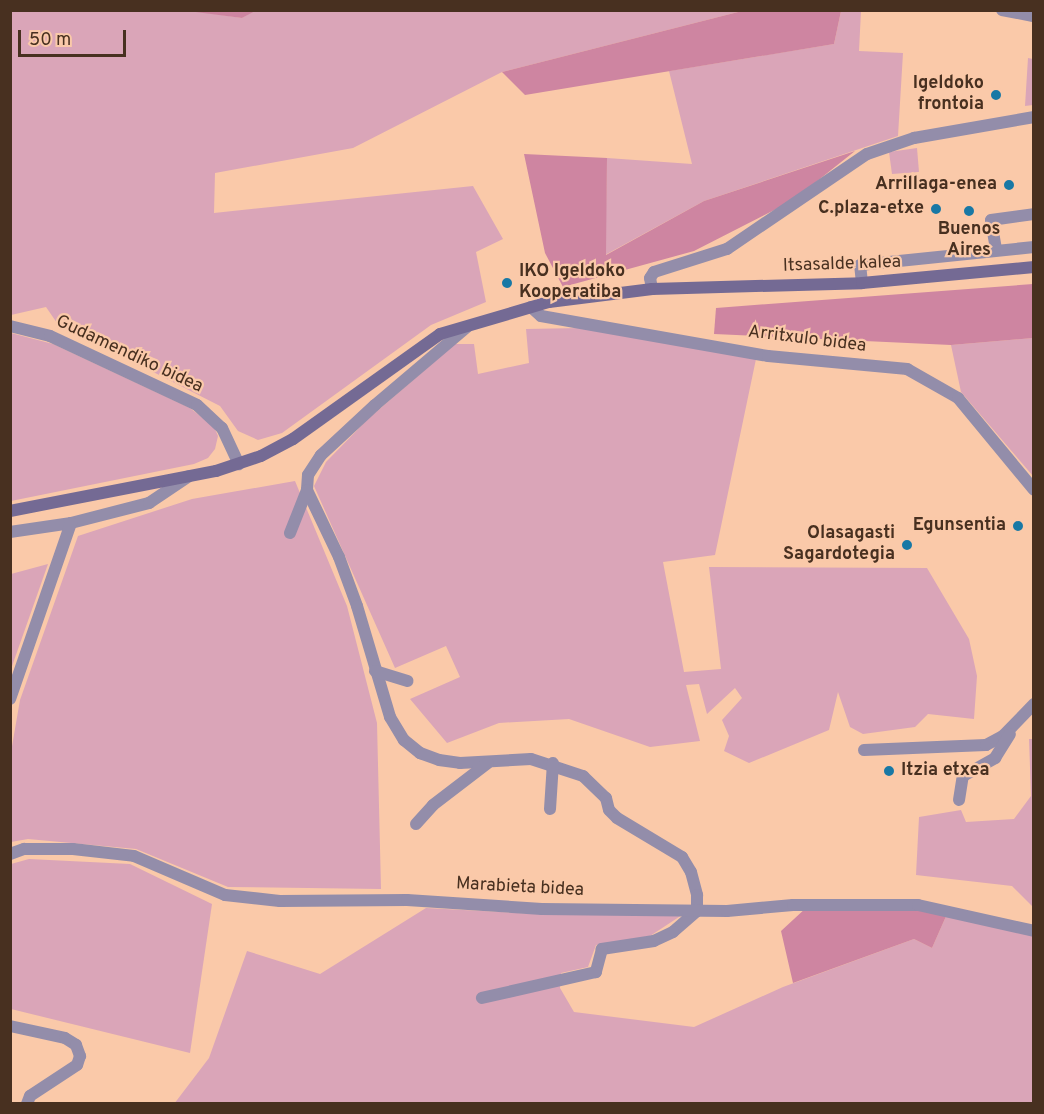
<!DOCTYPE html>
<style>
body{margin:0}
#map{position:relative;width:1044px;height:1114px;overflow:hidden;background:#fac9a9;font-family:Overpass,sans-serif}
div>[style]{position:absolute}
.green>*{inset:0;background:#daa5b8}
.forest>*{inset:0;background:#ce85a1}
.street>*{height:12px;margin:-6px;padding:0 6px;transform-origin:6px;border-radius:6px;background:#938daa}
.secondary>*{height:12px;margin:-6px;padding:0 6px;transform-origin:6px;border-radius:6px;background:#746a94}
.dots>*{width:16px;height:16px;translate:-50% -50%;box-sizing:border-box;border:3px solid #fac9a9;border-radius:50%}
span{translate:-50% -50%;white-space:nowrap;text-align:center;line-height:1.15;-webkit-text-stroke:4.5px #fac9a9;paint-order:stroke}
.poi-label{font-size:18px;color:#483020;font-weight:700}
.right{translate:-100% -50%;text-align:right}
.left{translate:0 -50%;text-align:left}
.street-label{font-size:18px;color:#483020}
.frame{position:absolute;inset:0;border:12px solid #483020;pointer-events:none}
.scale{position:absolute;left:18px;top:30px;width:108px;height:27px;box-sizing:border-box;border:3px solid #483020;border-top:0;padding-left:8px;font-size:18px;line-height:21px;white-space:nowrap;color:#483020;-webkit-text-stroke:4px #fac9a9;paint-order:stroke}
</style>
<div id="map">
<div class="green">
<div style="clip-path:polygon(188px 10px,242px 18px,255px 10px,742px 11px,502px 72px,353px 148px,215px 173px,214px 213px,473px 186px,503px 239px,476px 252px,486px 302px,431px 325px,282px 433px,258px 440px,238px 431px,220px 406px,57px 323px,46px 307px,11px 315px,11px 11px)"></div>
<div style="clip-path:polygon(841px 11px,861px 11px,859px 51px,903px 53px,898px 136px,704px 201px,605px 255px,607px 158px,692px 164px,669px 71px,834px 44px)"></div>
<div style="clip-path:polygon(1028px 58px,1033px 59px,1033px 105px,1025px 106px)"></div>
<div style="clip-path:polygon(917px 148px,919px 172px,892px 174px,889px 152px)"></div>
<div style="clip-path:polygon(580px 328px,756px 359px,715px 555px,663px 562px,684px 672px,721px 669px,709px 567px,927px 568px,969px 639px,977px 676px,974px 719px,928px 714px,915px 727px,863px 734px,850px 727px,838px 692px,829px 730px,749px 763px,724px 751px,729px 736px,722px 720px,742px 698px,735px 688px,707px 714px,699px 684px,686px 685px,700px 741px,650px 747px,569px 719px,499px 723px,447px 743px,410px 699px,460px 677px,446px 646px,395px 668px,314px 486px,326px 462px,368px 419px,455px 344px,474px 344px,478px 374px,529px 363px,526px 329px)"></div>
<div style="clip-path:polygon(11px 333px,53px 344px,190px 408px,214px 427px,218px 436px,215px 449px,208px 458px,194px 464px,11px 501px)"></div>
<div style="clip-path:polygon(1033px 338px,1033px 476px,961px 392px,951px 345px)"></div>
<div style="clip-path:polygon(295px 481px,347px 606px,377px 723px,381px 889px,228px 887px,136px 849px,28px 839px,11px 842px,11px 752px,20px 700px,78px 536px,192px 499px)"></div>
<div style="clip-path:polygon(48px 564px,11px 669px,11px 574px)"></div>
<div style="clip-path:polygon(1029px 739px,1034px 739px,1033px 907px,1012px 886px,916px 875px,919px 817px,961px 810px,966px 822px,1014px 819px,1031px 796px)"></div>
<div style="clip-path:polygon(29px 859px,130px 864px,212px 904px,190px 1053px,11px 1009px,11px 864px)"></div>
<div style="clip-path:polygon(426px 908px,536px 914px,682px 915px,650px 936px,596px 945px,588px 967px,561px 973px,560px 988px,574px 1012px,694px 1027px,783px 987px,914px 939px,932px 948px,947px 914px,1033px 934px,1033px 1103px,174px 1104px,209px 1058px,247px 951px,320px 974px)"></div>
</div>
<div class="forest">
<div style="clip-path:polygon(188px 11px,255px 11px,242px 18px)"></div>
<div style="clip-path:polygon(742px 11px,841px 11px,834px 44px,525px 95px,502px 72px)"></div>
<div style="clip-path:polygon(855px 151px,792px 201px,694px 251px,563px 287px,545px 253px,524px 154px,607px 158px,606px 255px,704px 201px)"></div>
<div style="clip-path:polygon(1033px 284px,1033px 338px,951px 345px,714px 334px,716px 308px)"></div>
<div style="clip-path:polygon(807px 907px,918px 907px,947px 914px,932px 948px,914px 939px,793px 983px,781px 931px)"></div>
</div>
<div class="street">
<div style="left:1002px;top:10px;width:33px;rotate:11deg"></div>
<div style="left:996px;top:249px;width:29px;rotate:-100deg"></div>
<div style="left:991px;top:220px;width:43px;rotate:-7.9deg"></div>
<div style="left:862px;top:283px;width:18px;rotate:-96deg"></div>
<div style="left:860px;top:265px;width:175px;rotate:-5.9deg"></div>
<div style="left:652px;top:289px;width:11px;rotate:-100deg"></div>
<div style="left:650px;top:278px;width:7px;rotate:-56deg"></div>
<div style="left:654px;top:272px;width:77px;rotate:-17.5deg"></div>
<div style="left:727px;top:249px;width:169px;rotate:-34.2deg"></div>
<div style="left:867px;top:154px;width:50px;rotate:-18.8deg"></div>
<div style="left:914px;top:138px;width:122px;rotate:-9.9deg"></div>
<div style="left:531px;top:307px;width:13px;rotate:42deg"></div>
<div style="left:541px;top:316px;width:230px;rotate:10deg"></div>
<div style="left:768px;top:356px;width:140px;rotate:5.3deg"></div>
<div style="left:907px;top:369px;width:59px;rotate:29.6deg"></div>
<div style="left:958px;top:398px;width:119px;rotate:50.4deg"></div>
<div style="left:10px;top:326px;width:41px;rotate:14deg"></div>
<div style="left:50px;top:336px;width:162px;rotate:25.1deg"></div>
<div style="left:197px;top:405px;width:34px;rotate:43deg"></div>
<div style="left:222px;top:428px;width:40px;rotate:65deg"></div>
<div style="left:467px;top:327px;width:121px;rotate:139.7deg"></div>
<div style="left:375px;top:405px;width:74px;rotate:137.2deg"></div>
<div style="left:321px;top:455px;width:24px;rotate:123deg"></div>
<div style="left:308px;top:475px;width:15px;rotate:94deg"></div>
<div style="left:307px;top:490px;width:74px;rotate:64.5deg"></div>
<div style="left:339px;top:557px;width:52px;rotate:69.8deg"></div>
<div style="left:357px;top:606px;width:116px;rotate:73.4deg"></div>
<div style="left:390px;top:717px;width:27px;rotate:59deg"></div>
<div style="left:404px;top:740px;width:21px;rotate:39deg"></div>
<div style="left:420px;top:753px;width:20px;rotate:20deg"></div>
<div style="left:439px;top:760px;width:21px;rotate:8deg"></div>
<div style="left:460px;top:763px;width:71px;rotate:-3.2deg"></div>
<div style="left:531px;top:759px;width:55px;rotate:18.1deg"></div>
<div style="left:583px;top:776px;width:32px;rotate:44deg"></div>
<div style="left:606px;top:798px;width:12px;rotate:76deg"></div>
<div style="left:609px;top:810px;width:11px;rotate:45deg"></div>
<div style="left:617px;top:818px;width:76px;rotate:31deg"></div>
<div style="left:682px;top:857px;width:17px;rotate:59deg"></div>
<div style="left:691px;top:872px;width:24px;rotate:75deg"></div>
<div style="left:697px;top:895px;width:16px;rotate:90deg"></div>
<div style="left:697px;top:911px;width:32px;rotate:139deg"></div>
<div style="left:673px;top:932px;width:21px;rotate:155deg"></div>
<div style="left:654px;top:941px;width:53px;rotate:171.3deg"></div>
<div style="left:602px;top:949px;width:24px;rotate:105deg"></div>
<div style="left:596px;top:972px;width:117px;rotate:167.2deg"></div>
<div style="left:71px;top:523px;width:81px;rotate:-14.4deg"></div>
<div style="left:149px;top:503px;width:48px;rotate:-34deg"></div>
<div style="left:10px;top:532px;width:62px;rotate:-8.4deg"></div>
<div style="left:71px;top:523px;width:186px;rotate:109.1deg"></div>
<div style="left:290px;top:533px;width:46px;rotate:-68.4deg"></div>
<div style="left:375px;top:671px;width:34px;rotate:17deg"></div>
<div style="left:864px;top:750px;width:122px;rotate:-2.3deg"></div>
<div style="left:986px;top:745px;width:19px;rotate:-28deg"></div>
<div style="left:1003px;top:736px;width:45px;rotate:-45.9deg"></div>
<div style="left:959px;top:800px;width:24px;rotate:-81deg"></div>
<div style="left:963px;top:776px;width:37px;rotate:-29deg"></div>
<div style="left:995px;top:758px;width:28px;rotate:-58deg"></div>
<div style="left:550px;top:809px;width:46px;rotate:-86.3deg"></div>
<div style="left:416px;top:824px;width:25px;rotate:-48deg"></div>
<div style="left:433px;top:805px;width:69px;rotate:-37.4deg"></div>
<div style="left:10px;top:854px;width:15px;rotate:-20deg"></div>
<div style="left:24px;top:849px;width:49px"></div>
<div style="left:73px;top:849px;width:61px;rotate:6.5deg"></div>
<div style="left:134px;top:856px;width:99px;rotate:23.2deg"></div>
<div style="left:225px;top:895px;width:55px;rotate:6.2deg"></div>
<div style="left:280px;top:901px;width:127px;rotate:-0.5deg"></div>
<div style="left:407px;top:900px;width:135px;rotate:3.8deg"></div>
<div style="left:542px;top:909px;width:185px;rotate:0.6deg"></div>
<div style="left:727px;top:911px;width:66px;rotate:-5.2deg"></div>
<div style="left:793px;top:905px;width:125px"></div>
<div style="left:918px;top:905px;width:119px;rotate:12.6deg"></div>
<div style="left:10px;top:1026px;width:56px;rotate:12.3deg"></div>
<div style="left:65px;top:1038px;width:13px;rotate:32deg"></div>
<div style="left:76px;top:1045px;width:12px;rotate:70deg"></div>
<div style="left:80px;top:1056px;width:9px;rotate:108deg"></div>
<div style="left:77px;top:1065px;width:56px;rotate:146.6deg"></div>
<div style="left:30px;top:1096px;width:9px;rotate:111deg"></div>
</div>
<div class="secondary">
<div style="left:10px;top:511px;width:210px;rotate:-11deg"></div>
<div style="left:216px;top:471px;width:47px;rotate:-18.4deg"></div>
<div style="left:261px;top:456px;width:36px;rotate:-28deg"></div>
<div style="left:293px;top:439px;width:181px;rotate:-35.5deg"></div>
<div style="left:440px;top:334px;width:114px;rotate:-16.4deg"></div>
<div style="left:549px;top:302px;width:104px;rotate:-7.2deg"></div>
<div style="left:652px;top:289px;width:210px;rotate:-1.6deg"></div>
<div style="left:862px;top:283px;width:173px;rotate:-5.3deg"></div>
</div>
<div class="dots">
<div style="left:996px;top:95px;background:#1878a5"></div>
<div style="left:1009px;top:185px;background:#1878a5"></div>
<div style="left:936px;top:209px;background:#1878a5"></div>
<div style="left:969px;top:211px;background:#1878a5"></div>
<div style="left:507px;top:283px;background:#1878a5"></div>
<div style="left:1018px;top:526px;background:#1878a5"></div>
<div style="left:907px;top:545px;background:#1878a5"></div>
<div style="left:889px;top:771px;background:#1878a5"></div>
</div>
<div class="poi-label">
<span class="right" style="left:984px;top:95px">Igeldoko<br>frontoia</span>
<span class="right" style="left:997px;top:185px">Arrillaga-enea</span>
<span class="right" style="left:924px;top:209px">C.plaza-etxe</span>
<span style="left:969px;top:241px">Buenos<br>Aires</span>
<span class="left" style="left:519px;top:283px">IKO Igeldoko<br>Kooperatiba</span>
<span class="right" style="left:1006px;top:526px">Egunsentia</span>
<span class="right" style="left:895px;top:545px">Olasagasti<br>Sagardotegia</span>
<span class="left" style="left:901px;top:771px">Itzia etxea</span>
</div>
<div class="street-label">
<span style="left:842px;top:265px;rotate:-2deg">Itsasalde kalea</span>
<span style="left:807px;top:340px;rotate:7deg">Arritxulo bidea</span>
<span style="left:129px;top:355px;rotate:25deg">Gudamendiko bidea</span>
<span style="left:520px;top:888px;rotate:3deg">Marabieta bidea</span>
</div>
<div class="frame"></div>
<div class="scale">50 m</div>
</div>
